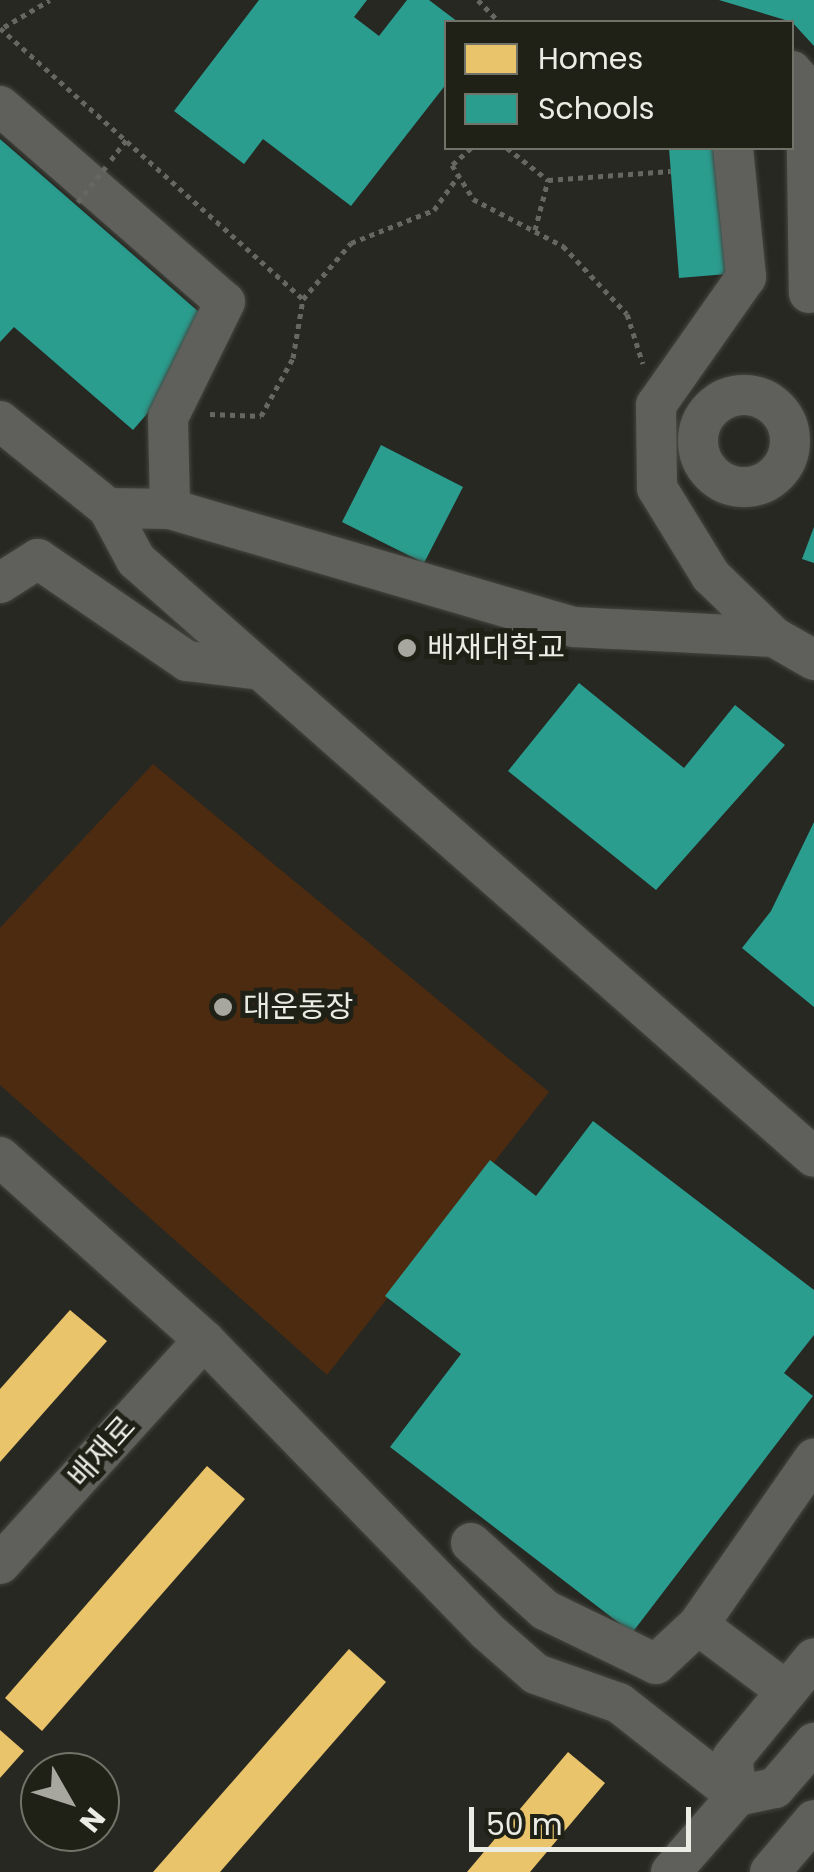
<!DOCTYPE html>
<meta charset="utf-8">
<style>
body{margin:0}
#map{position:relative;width:814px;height:1872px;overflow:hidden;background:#282823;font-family:Poppins,"Noto Sans KR",sans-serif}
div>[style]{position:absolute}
.green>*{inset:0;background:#4d2b11}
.homes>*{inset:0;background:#e9c46a}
.schools>*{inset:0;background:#2a9d8f}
.path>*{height:5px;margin-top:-2.5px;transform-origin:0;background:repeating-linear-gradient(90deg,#666662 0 5px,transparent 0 10px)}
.roads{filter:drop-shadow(0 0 2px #454540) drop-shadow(0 0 2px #454540)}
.minor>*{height:40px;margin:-20px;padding:0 20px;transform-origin:20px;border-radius:20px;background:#5f605b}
.minor>.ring{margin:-20px;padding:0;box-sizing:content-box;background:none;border:40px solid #5f605b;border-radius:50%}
.path-bridge>*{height:5px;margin-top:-2.5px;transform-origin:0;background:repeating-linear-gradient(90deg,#666662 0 5px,transparent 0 10px)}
.dots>*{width:28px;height:28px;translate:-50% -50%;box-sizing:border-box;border:5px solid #202116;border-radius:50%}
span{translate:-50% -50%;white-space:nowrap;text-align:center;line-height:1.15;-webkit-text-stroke:10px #202116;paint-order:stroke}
.poi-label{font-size:30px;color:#ebece4}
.left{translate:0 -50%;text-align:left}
.street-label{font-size:30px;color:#ebece4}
.legend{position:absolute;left:444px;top:20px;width:350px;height:130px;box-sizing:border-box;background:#202116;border:2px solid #717268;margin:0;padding:12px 18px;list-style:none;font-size:30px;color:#ebece4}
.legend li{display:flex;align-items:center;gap:20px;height:50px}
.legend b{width:50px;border:2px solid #717268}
.north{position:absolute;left:20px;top:1752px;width:100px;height:100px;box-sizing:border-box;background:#202116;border:2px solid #717268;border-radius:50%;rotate:129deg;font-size:28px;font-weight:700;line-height:40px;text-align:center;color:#ebece4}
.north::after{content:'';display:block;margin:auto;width:35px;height:45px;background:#a7a7a0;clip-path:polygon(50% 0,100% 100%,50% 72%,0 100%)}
.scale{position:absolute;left:469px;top:1807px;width:222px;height:45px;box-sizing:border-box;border:5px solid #ebece4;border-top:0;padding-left:12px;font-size:30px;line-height:35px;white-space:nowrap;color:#ebece4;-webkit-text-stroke:8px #202116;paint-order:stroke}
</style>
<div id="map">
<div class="green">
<div style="clip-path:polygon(153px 764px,549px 1092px,327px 1375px,0 1085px,0 928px)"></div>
</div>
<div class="homes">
<div style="clip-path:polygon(70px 1310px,107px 1341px,0 1462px,0 1389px)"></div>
<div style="clip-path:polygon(207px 1466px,245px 1499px,42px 1731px,5px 1698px)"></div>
<div style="clip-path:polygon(349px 1649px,386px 1682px,220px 1872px,153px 1872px)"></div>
<div style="clip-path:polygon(0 1730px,24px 1751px,0 1778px)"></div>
<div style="clip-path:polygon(568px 1752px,605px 1783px,530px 1872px,467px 1872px)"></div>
</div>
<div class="schools">
<div style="clip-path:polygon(259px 0,367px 0,354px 17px,379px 36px,407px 0,429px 0,458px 22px,447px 22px,447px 83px,351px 206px,263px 139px,244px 164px,174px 111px)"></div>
<div style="clip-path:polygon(719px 0,814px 0,814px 46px,792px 22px)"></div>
<div style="clip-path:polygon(0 139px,207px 319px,198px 355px,133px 430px,14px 327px,0 342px)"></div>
<div style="clip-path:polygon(669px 148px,729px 148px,739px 273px,679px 278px)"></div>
<div style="clip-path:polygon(381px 445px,463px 487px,424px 563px,342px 522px)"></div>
<div style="clip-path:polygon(814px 527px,814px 563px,802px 559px)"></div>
<div style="clip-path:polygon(579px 683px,684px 768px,735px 705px,785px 745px,656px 890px,508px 771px)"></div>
<div style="clip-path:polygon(814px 822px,814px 1007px,742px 948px,771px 911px)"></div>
<div style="clip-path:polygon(593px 1121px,814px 1290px,814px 1335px,784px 1373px,813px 1396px,632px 1633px,390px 1447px,461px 1354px,385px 1296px,490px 1160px,536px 1196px)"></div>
</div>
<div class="path">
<div style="left:478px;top:0;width:30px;rotate:46deg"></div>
<div style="left:4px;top:27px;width:53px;rotate:-30.4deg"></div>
<div style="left:0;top:28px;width:407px;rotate:41.8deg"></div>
<div style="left:471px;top:148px;width:25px;rotate:138deg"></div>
<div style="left:452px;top:165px;width:40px;rotate:58deg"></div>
<div style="left:473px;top:199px;width:102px;rotate:27.6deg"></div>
<div style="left:563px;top:246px;width:93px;rotate:46.7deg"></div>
<div style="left:627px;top:314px;width:52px;rotate:72.3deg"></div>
<div style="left:507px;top:148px;width:52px;rotate:38deg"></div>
<div style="left:548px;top:180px;width:123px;rotate:-4.2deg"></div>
<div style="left:111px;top:160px;width:26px;rotate:-53deg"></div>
<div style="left:535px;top:230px;width:52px;rotate:-75.4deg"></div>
<div style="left:210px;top:414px;width:51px;rotate:2.2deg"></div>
<div style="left:261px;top:416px;width:66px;rotate:-61.1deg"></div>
<div style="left:293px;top:358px;width:60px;rotate:-80.4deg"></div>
<div style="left:303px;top:299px;width:74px;rotate:-49.4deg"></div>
<div style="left:351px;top:243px;width:89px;rotate:-21.7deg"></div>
<div style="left:434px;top:210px;width:43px;rotate:-54.5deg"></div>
</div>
<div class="roads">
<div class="minor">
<div style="left:792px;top:71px;width:21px;rotate:49deg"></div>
<div style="left:806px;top:87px;width:206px;rotate:89.2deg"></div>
<div style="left:0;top:106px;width:298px;rotate:41.1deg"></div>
<div style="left:225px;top:302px;width:129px;rotate:116.2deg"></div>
<div style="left:168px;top:418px;width:91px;rotate:88.7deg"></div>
<div style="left:733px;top:148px;width:130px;rotate:84.2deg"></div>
<div style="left:746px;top:277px;width:156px;rotate:125.1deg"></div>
<div style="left:656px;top:405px;width:83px;rotate:89.3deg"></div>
<div style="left:657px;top:488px;width:103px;rotate:58.5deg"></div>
<div style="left:711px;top:576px;width:88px;rotate:44.1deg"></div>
<div class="ring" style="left:698px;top:395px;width:52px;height:52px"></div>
<div style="left:0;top:421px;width:139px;rotate:38.9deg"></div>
<div style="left:108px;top:508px;width:62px;rotate:0.9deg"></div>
<div style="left:170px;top:509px;width:421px;rotate:16.3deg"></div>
<div style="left:574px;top:627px;width:200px;rotate:2.9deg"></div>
<div style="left:774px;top:637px;width:46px;rotate:29.9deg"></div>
<div style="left:108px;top:508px;width:59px;rotate:61.7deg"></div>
<div style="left:136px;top:560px;width:903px;rotate:41.36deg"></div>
<div style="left:0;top:583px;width:45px;rotate:-32.3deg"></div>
<div style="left:38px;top:559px;width:181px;rotate:34.4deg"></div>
<div style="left:187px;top:661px;width:74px;rotate:7deg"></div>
<div style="left:0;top:1157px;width:274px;rotate:41.9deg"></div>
<div style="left:204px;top:1340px;width:406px;rotate:45.8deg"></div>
<div style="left:487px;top:1631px;width:65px;rotate:41.3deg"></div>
<div style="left:536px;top:1674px;width:88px;rotate:19.3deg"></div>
<div style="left:619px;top:1703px;width:150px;rotate:38.2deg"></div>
<div style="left:471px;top:1543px;width:100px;rotate:42.2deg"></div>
<div style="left:545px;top:1610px;width:123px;rotate:25.9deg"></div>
<div style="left:656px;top:1664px;width:57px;rotate:-42.9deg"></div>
<div style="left:698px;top:1625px;width:203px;rotate:-55.1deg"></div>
<div style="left:0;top:1564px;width:303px;rotate:-47.7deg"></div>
<div style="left:698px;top:1625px;width:109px;rotate:36.8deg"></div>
<div style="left:737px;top:1796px;width:38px;rotate:-97deg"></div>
<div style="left:732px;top:1758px;width:129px;rotate:-50.6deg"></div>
<div style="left:737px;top:1796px;width:39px;rotate:-12deg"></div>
<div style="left:775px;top:1788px;width:60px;rotate:-49.1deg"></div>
<div style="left:671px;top:1872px;width:101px;rotate:-49deg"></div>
<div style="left:770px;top:1872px;width:68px;rotate:-49.8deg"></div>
</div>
</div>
<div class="path-bridge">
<div style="left:78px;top:202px;width:48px;rotate:-51.7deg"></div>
</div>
<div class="dots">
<div style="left:407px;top:648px;background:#a7a7a0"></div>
<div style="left:223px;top:1007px;background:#a7a7a0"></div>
</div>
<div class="poi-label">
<span class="left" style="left:427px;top:648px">배재대학교</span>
<span class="left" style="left:243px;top:1007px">대운동장</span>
</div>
<div class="street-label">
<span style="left:102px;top:1452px;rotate:-48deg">배재로</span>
</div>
<ul class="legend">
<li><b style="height:28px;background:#e9c46a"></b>Homes</li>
<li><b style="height:28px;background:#2a9d8f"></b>Schools</li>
</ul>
<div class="north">N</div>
<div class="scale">50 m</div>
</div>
